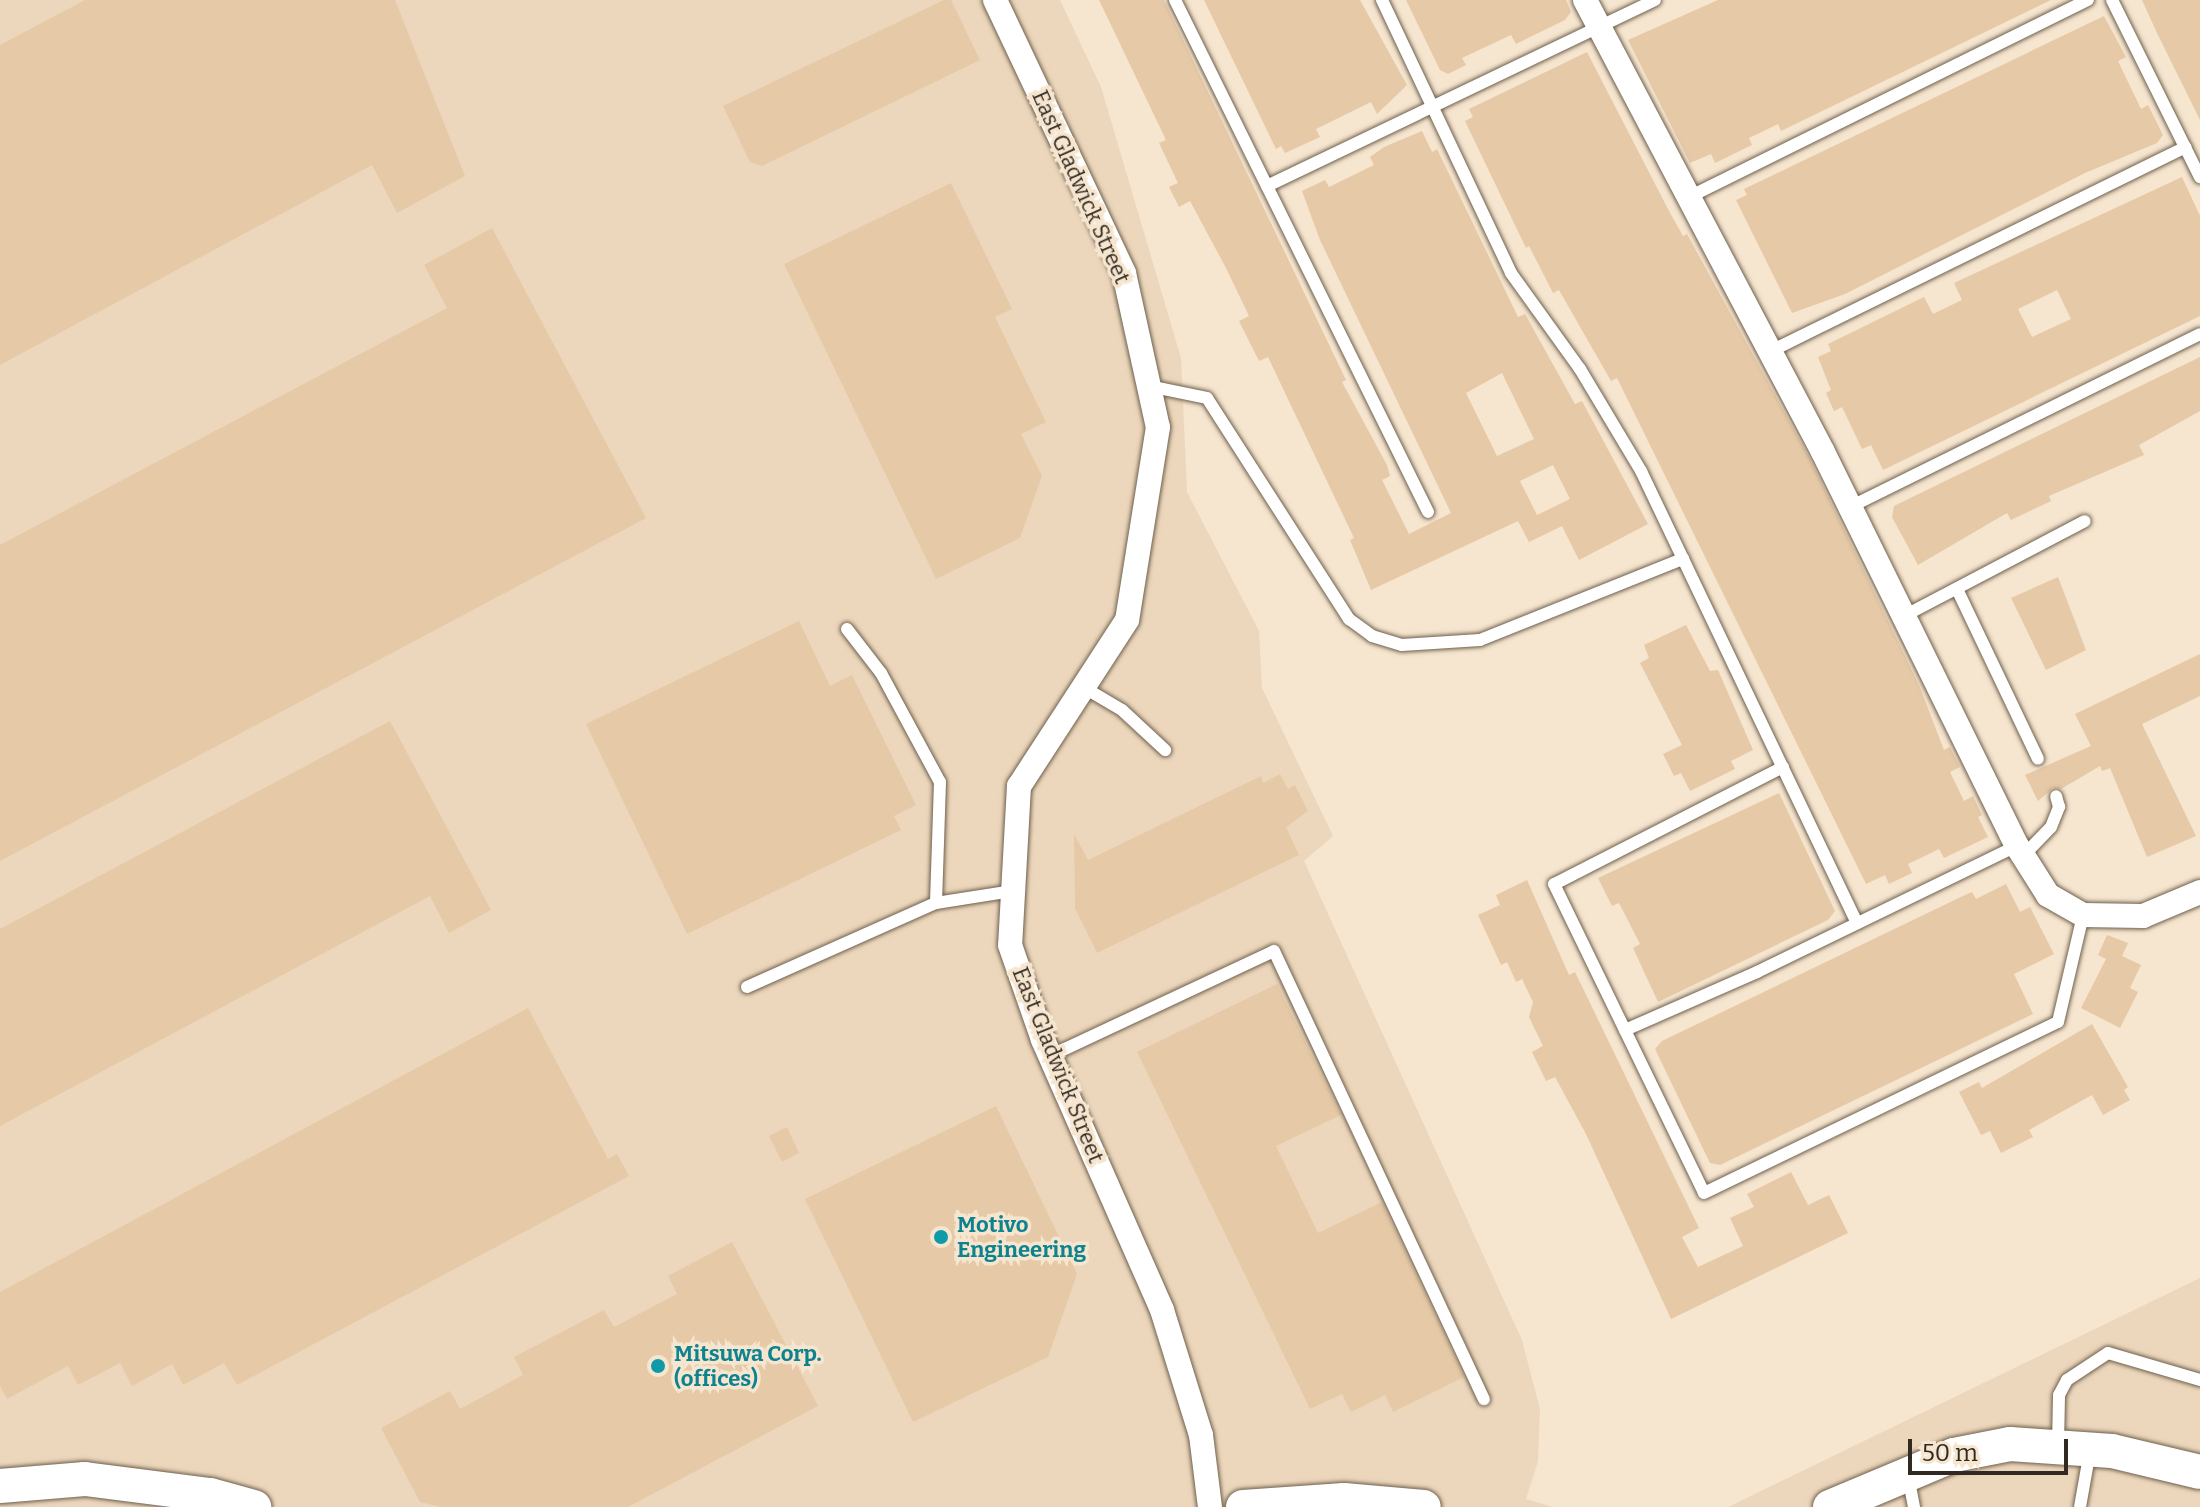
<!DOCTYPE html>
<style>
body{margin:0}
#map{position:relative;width:2200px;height:1507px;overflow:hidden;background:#f6e5cf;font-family:Bitter,serif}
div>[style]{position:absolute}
.built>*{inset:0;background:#edd7bc}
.building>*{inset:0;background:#e6c9a6}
.roads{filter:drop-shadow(0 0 2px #6e604d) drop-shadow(0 0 2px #6e604d)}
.lane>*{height:12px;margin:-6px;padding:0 6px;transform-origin:6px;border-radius:6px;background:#fff}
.street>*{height:24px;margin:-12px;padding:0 12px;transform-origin:12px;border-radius:12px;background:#fff}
.secondary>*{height:34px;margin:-17px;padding:0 17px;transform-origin:17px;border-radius:17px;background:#fff}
.dots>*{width:22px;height:22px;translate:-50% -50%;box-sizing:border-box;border:4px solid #f6e5cf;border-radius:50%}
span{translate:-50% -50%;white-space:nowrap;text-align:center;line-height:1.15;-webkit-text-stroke:7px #f6e5cf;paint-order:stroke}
.street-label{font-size:22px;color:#312a22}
.culture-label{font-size:22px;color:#0d838f;font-weight:700}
.left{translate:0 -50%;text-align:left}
.scale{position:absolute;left:1908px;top:1439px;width:160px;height:36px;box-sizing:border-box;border:4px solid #312a22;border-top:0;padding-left:10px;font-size:24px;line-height:28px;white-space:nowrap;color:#312a22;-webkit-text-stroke:6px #f6e5cf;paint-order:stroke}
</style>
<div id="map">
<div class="built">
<div style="clip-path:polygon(0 0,1060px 0,1101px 87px,1181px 358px,1187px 492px,1259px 631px,1262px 688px,1333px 836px,1304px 861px,1522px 1340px,1540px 1409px,1538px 1461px,1526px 1499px,1553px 1507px,0 1507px)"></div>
<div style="clip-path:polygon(2200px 1278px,2200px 1507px,1728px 1507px)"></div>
</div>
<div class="building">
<div style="clip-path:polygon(85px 0,395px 0,465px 176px,397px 213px,372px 165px,0 365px,0 45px)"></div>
<div style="clip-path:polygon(944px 0,951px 0,980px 60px,762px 166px,750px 162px,723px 106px)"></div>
<div style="clip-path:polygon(evenodd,1099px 0,1164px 0,1346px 380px,1342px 382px,1387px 465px,1390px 476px,1382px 480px,1409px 534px,1451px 513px,1320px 240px,1302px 191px,1325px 180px,1329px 187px,1374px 165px,1370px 157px,1384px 147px,1422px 131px,1432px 152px,1437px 149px,1518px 317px,1525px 314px,1575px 404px,1582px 401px,1648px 524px,1579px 560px,1562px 526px,1529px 542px,1518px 521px,1371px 590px,1350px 540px,1354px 538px,1268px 357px,1259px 361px,1239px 321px,1249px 316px,1226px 268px,1190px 201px,1179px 207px,1169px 187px,1178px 183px,1159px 143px,1166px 140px,1099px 0,1502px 373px,1534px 439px,1497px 456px,1466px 393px,1502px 373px,1099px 0,1553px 465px,1570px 499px,1537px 515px,1520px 481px,1553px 465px)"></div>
<div style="clip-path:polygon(1204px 0,1360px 0,1407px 85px,1377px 114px,1371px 102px,1316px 129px,1320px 137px,1285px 153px,1281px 146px,1276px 149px)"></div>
<div style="clip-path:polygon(1406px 0,1566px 0,1571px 12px,1565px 20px,1516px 44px,1511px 35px,1462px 58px,1466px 65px,1448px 74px,1440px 70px)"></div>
<div style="clip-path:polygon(1718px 0,2051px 0,1781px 131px,1778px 124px,1749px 138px,1752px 145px,1715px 163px,1711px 154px,1690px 163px,1628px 40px)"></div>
<div style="clip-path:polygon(2142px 0,2200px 0,2200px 120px,2157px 33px)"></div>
<div style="clip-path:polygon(2104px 16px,2126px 57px,2118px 61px,2141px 109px,2148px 105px,2163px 135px,2157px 143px,2085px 173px,1845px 294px,1792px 313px,1736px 200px,1747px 195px,1744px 189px)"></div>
<div style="clip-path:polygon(1587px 52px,1669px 211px,1683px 236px,1687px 234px,1810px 459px,1919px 685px,1944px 750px,1950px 747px,1960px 767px,1950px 772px,1964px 801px,1973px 796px,1982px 815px,1978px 817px,1988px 837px,1944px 858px,1939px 849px,1908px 864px,1912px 873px,1889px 884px,1885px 875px,1866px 884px,1617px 378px,1611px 381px,1559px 290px,1553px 293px,1529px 246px,1526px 248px,1465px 121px,1473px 117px,1469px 109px)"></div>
<div style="clip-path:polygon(evenodd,2182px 177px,2200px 216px,2200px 316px,1883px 470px,1871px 445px,1862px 449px,1842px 407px,1834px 411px,1826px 393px,1831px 390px,1818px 357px,1831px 351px,1828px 344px,1924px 297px,1933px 314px,1962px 300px,1954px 283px,2182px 177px,2057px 290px,2071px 319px,2032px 337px,2018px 309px,2057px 290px)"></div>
<div style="clip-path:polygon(951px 183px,1012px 309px,995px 317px,1046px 422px,1021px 434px,1042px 476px,1020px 538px,936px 579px,784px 264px)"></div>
<div style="clip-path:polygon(492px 228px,646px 518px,0 861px,0 545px,447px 308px,424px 265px)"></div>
<div style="clip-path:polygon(2200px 357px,2200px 411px,2139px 445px,2144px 455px,2049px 496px,2051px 501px,2011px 520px,2007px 513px,1918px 565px,1892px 517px,1894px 506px)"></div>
<div style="clip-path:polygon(2058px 577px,2086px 650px,2046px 670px,2011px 598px)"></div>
<div style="clip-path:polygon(799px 621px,830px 686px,852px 675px,916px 805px,894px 816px,901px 830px,687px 934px,586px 724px)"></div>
<div style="clip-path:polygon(1686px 625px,1710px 671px,1718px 670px,1753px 750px,1731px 761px,1735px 769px,1690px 791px,1681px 773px,1674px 776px,1663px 754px,1682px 745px,1640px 663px,1649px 658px,1644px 645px)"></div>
<div style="clip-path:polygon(2200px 654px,2200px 696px,2142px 724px,2196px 836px,2147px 857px,2110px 768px,2102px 771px,2100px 766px,2061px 789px,2053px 788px,2038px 801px,2025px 775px,2091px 746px,2075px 714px)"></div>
<div style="clip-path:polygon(390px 721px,491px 910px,449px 933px,430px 896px,0 1126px,0 929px)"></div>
<div style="clip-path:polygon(1280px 774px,1288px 789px,1295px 785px,1308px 811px,1286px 827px,1299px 855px,1097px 953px,1075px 908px,1074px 834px,1088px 860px,1261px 776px,1263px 783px)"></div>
<div style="clip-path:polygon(1779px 793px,1835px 911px,1828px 920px,1658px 1002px,1633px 948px,1640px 944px,1619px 903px,1612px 906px,1598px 878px)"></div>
<div style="clip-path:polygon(1527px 880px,1569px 975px,1575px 972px,1699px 1228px,1682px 1237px,1698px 1267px,1743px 1246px,1730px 1218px,1754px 1207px,1747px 1194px,1791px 1172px,1808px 1205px,1829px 1195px,1848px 1233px,1671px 1319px,1586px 1134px,1555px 1077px,1546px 1081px,1532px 1052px,1543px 1046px,1529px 1017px,1533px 1002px,1522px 979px,1516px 982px,1507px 962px,1501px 965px,1478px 915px,1500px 905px,1496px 895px)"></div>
<div style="clip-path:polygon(2006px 884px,2020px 912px,2030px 907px,2054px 954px,2014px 974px,2033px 1014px,1720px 1165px,1710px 1163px,1655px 1049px,1662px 1041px,1965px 895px,1972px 892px,1976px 899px)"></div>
<div style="clip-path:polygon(2107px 935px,2128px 943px,2122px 956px,2141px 965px,2130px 988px,2138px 992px,2120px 1028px,2081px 1008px,2106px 959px,2098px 955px)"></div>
<div style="clip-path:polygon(1277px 984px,1341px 1115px,1276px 1146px,1318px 1233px,1382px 1202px,1464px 1377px,1393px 1412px,1385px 1395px,1351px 1412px,1342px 1394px,1310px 1409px,1137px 1052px)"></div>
<div style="clip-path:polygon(528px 1008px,608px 1159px,617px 1154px,629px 1176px,237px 1385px,224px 1363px,183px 1385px,172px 1364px,132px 1386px,120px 1363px,78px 1385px,68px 1366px,7px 1399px,0 1386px,0 1292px)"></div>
<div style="clip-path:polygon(2092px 1024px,2128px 1087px,2124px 1090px,2130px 1100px,2103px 1115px,2092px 1095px,2029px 1130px,2033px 1137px,2001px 1153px,1990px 1131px,1981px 1135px,1959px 1092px,1979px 1082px,1982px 1088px)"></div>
<div style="clip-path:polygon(996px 1106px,1077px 1274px,1048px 1357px,913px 1422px,805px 1199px)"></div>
<div style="clip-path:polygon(787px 1127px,799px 1153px,782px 1162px,769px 1136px)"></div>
<div style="clip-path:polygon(732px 1242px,818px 1406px,628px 1507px,441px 1507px,420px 1502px,381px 1428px,450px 1391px,460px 1409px,523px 1375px,514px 1357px,604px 1310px,614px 1327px,677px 1294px,668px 1276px)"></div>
</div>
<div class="roads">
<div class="lane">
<div style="left:1175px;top:0;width:571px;rotate:63.7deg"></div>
<div style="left:1382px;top:0;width:302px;rotate:64.7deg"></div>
<div style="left:1511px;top:273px;width:118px;rotate:54.3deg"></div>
<div style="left:1580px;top:369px;width:119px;rotate:59.1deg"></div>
<div style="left:1641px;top:471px;width:501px;rotate:64.46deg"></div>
<div style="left:2112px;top:0;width:198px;rotate:63.6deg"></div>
<div style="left:1267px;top:186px;width:430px;rotate:-25.6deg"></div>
<div style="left:1689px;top:197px;width:445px;rotate:-26.3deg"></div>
<div style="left:1771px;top:351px;width:462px;rotate:-26.2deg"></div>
<div style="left:1149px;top:386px;width:59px;rotate:11.7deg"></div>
<div style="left:1207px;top:398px;width:263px;rotate:57.3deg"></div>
<div style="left:1349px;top:619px;width:29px;rotate:36deg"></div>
<div style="left:1372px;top:636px;width:31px;rotate:17deg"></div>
<div style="left:1402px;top:645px;width:78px;rotate:-3.7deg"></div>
<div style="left:1480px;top:640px;width:219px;rotate:-21.8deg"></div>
<div style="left:1850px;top:507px;width:390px;rotate:-26.3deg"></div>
<div style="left:1957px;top:589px;width:188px;rotate:64.5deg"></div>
<div style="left:1904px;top:616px;width:204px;rotate:-27.7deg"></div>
<div style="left:847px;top:629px;width:56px;rotate:52.3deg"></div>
<div style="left:881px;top:673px;width:124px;rotate:61.6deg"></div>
<div style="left:940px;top:782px;width:121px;rotate:91.9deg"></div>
<div style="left:1083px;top:687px;width:45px;rotate:30.5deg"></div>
<div style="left:1122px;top:710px;width:59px;rotate:42.9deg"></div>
<div style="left:1783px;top:767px;width:257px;rotate:152.9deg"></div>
<div style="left:1554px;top:884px;width:343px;rotate:64.1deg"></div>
<div style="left:1704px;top:1193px;width:393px;rotate:-25.8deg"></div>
<div style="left:2058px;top:1022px;width:110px;rotate:-76.8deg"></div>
<div style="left:2023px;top:856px;width:40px;rotate:-46deg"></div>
<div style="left:2051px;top:827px;width:22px;rotate:-68deg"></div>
<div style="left:2059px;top:807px;width:11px;rotate:-105deg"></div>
<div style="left:747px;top:987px;width:207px;rotate:-24deg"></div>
<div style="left:936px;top:903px;width:78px;rotate:-8.9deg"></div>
<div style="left:1625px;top:1030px;width:144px;rotate:-23.7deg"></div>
<div style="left:1757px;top:972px;width:289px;rotate:-25.9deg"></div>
<div style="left:1050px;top:1056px;width:247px;rotate:-25.1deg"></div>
<div style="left:1274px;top:951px;width:495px;rotate:64.9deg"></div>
<div style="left:2058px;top:1444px;width:49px;rotate:-88.8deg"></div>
<div style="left:2059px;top:1395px;width:17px;rotate:-62deg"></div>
<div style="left:2067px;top:1380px;width:49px;rotate:-33.4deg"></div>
<div style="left:2108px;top:1353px;width:96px;rotate:16.4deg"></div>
<div style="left:1908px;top:1476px;width:32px;rotate:79deg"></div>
<div style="left:2080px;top:1507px;width:57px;rotate:-79.9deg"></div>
</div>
<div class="street">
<div style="left:995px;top:0;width:302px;rotate:64.7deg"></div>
<div style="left:1124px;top:273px;width:158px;rotate:77.6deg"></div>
<div style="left:1158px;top:427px;width:195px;rotate:99.1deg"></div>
<div style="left:1127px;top:620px;width:198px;rotate:123deg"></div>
<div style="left:1019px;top:786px;width:159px;rotate:93.2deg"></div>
<div style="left:1010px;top:945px;width:101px;rotate:70.8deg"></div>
<div style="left:1043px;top:1040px;width:295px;rotate:66.2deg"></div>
<div style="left:1162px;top:1310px;width:131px;rotate:72.7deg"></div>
<div style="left:1201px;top:1435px;width:73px;rotate:82.9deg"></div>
<div style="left:1585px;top:0;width:511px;rotate:62.23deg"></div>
<div style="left:1823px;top:452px;width:439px;rotate:63.8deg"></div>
<div style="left:2017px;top:846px;width:58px;rotate:57.7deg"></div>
<div style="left:2048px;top:895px;width:40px;rotate:29.7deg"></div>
<div style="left:2083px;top:915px;width:60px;rotate:1deg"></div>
<div style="left:2143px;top:916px;width:62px;rotate:-22.8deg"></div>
</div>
<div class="secondary">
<div style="left:0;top:1486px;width:85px;rotate:-4.7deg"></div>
<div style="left:85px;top:1479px;width:126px;rotate:7.3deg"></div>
<div style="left:210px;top:1495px;width:46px;rotate:15.3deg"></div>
<div style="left:1243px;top:1507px;width:101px;rotate:-4deg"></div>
<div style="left:1344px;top:1500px;width:80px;rotate:5deg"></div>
<div style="left:1830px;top:1507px;width:134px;rotate:-22.8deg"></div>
<div style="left:1954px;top:1455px;width:57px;rotate:-11.1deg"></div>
<div style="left:2010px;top:1444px;width:102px;rotate:3.9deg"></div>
<div style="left:2112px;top:1451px;width:90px;rotate:13.4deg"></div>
</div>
</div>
<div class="dots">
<div style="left:941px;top:1237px;background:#0f9aa8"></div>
<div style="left:658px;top:1366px;background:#0f9aa8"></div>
</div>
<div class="street-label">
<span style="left:1081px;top:187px;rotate:66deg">East Gladwick Street</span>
<span style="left:1058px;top:1065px;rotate:68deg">East Gladwick Street</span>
</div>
<div class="culture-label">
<span class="left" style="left:957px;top:1237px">Motivo<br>Engineering</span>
<span class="left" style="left:674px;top:1366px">Mitsuwa Corp.<br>(offices)</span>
</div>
<div class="scale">50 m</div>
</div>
